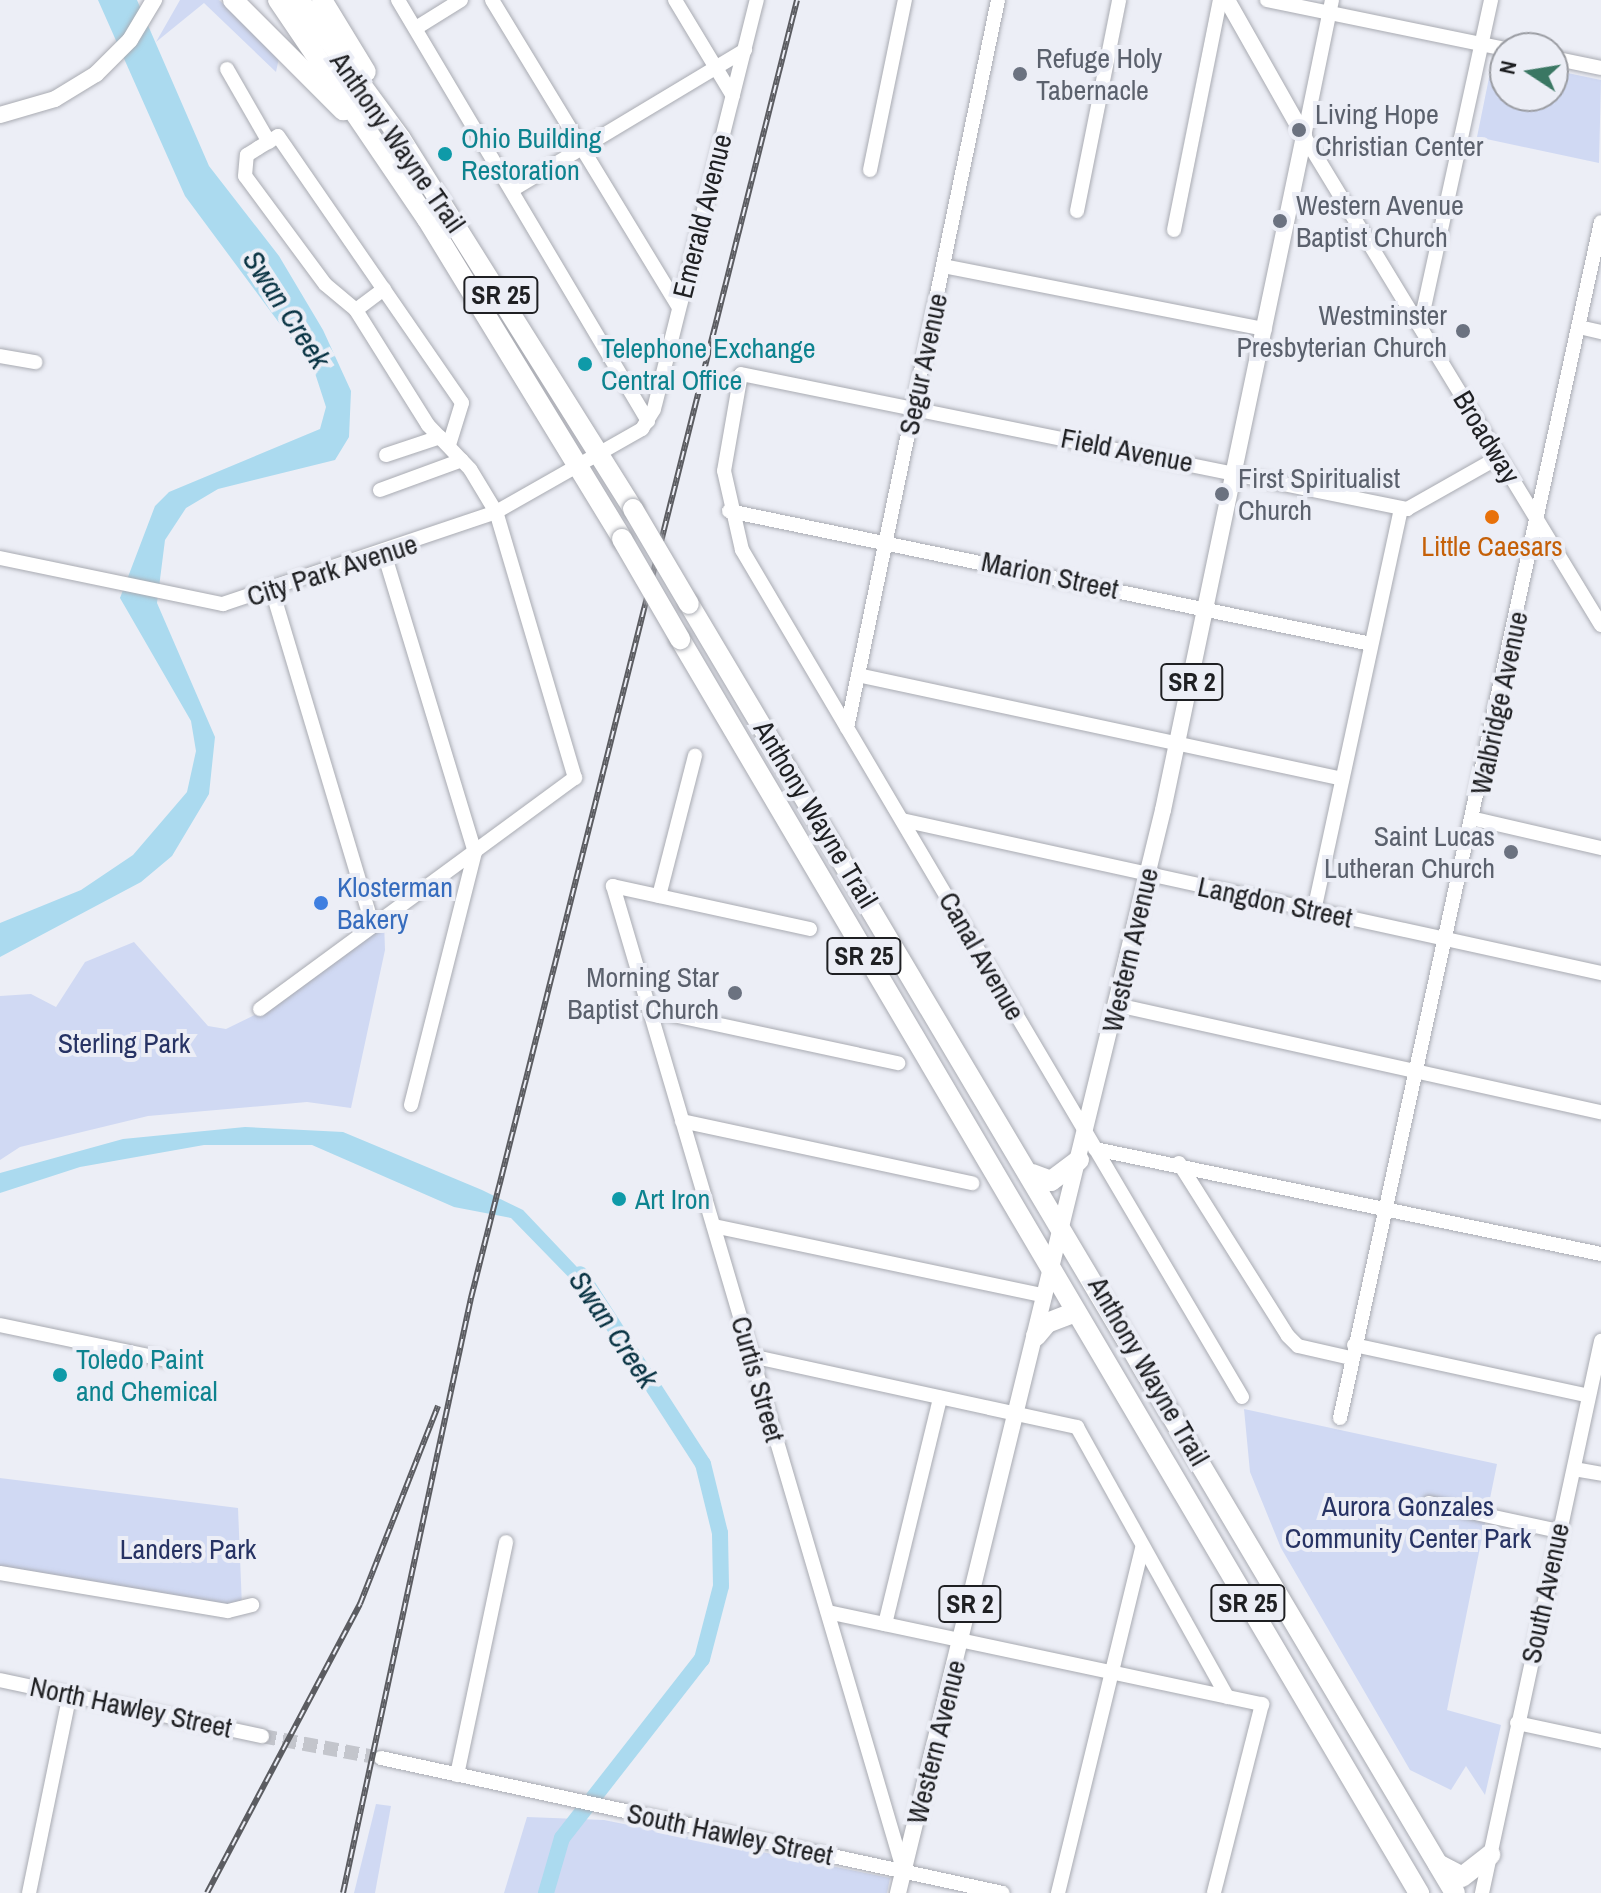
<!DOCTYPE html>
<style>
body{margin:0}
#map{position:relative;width:1601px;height:1893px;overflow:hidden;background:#eceef6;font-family:"Archivo Narrow",sans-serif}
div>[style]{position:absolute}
.green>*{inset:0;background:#d0d9f3}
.water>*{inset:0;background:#abdaef}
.river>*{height:16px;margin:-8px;padding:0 8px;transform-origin:8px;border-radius:8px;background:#abdaef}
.minor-tunnel>*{height:14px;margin-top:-7px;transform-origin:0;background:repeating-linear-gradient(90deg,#c3c5cc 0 14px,transparent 0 21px)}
.roads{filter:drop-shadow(0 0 2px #a9abb2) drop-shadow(0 0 2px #a9abb2)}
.minor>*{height:14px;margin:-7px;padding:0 7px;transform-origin:7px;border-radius:7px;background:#fff}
.major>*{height:16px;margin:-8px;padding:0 8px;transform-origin:8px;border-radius:8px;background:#fff}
.highway>*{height:20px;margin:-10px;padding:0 10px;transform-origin:10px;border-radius:10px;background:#fff}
.rail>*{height:6px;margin-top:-3px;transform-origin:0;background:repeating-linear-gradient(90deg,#eceef6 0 9px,#5b5c61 0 18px);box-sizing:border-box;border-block:2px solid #5b5c61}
.bridges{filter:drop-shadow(0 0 2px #a9abb2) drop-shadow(0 0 2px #a9abb2)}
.highway-bridge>*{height:20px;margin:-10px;padding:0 10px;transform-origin:10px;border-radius:10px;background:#fff}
.dots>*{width:22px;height:22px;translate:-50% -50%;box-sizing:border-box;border:4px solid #eceef6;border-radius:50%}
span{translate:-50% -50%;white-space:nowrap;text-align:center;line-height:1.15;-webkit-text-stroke:8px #eceef6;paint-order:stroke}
.shield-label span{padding:2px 6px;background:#eceef6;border:2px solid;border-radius:6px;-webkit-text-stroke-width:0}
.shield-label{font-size:26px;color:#1f2023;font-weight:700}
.worship-label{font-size:28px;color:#5b616d}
.left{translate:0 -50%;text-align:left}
.right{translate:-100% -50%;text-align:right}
.culture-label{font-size:28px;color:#0d838f}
.street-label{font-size:28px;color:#1f2023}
.food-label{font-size:28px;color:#c56008}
.shop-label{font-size:28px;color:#366cbe}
.park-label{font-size:28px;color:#273364}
.water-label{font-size:30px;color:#073242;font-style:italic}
.north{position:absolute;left:1489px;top:32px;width:80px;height:80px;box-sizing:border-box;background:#eceef6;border:2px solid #9a9ca2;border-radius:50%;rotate:282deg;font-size:22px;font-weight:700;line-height:32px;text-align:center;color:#1f2023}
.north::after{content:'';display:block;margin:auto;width:28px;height:36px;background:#3a7763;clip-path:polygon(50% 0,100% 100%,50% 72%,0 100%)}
</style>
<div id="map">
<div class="green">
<div style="clip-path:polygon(180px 0,219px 0,280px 53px,276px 72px,204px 3px,156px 42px)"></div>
<div style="clip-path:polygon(1493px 58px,1505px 60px,1505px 96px,1553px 96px,1553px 70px,1601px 80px,1599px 163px,1477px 137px)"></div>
<div style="clip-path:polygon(384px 921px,385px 950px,351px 1108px,307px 1102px,148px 1116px,20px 1147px,0 1160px,0 996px,31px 994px,56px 1007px,85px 962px,134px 942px,208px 1026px,226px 1029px,267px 1009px)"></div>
<div style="clip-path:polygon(1244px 1409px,1497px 1464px,1447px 1710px,1501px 1725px,1485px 1795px,1466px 1766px,1451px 1790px,1410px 1770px,1281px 1548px,1250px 1472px)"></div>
<div style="clip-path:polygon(0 1478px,238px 1508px,242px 1607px,0 1568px)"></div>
<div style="clip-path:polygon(376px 1804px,391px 1806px,375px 1893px,354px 1893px)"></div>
<div style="clip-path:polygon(527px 1817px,604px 1820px,890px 1878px,887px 1893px,504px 1893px)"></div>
</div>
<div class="water">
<div style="clip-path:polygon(98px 0,137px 0,209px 166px,279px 256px,323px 330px,351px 391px,349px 437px,335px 460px,218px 489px,186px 508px,165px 540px,157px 603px,215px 737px,209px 794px,172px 856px,141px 882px,0 957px,0 923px,81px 890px,133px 855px,187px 792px,196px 751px,191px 721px,120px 598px,155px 506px,169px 492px,320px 429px,326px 407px,314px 370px,185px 196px)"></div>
<div style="clip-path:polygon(245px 1127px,343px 1132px,482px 1190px,523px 1210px,594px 1285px,587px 1296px,511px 1218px,454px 1207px,312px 1145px,204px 1145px,80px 1167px,0 1193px,0 1173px,123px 1139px)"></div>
</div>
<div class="river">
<div style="left:546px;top:1893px;width:57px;rotate:-73.8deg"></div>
<div style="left:562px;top:1838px;width:227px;rotate:-52deg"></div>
<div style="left:702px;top:1659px;width:75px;rotate:-75.4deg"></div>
<div style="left:721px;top:1586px;width:53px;rotate:-91.1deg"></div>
<div style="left:720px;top:1533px;width:71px;rotate:-103.8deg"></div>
<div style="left:703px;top:1464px;width:226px;rotate:-122.9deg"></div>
</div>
<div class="minor-tunnel">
<div style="left:262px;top:1736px;width:121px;rotate:10.5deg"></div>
</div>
<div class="roads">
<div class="minor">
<div style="left:398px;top:0;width:490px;rotate:59.3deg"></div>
<div style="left:492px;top:0;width:360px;rotate:58.7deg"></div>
<div style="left:675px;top:0;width:112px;rotate:58.9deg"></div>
<div style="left:1267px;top:0;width:243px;rotate:11.6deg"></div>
<div style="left:1332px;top:0;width:139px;rotate:101.6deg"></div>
<div style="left:1304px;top:136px;width:572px;rotate:58.73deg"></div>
<div style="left:416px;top:28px;width:53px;rotate:-31.9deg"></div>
<div style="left:1553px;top:58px;width:49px;rotate:11.8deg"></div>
<div style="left:227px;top:69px;width:84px;rotate:60.1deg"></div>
<div style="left:870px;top:170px;width:174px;rotate:-78.4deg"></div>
<div style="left:512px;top:190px;width:272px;rotate:-31deg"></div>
<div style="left:1077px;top:211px;width:215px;rotate:-78.7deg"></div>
<div style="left:1174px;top:230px;width:235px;rotate:-78.7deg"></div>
<div style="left:943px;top:266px;width:328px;rotate:11.1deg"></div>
<div style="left:356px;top:310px;width:35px;rotate:-37deg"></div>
<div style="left:1420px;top:326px;width:334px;rotate:-77.7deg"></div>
<div style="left:1579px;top:327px;width:23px;rotate:13deg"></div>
<div style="left:0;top:356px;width:36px;rotate:10deg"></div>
<div style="left:386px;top:455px;width:57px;rotate:-18.4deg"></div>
<div style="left:380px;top:490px;width:87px;rotate:-20.1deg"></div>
<div style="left:729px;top:511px;width:656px;rotate:11.7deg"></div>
<div style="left:384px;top:553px;width:313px;rotate:73.1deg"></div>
<div style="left:475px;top:852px;width:261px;rotate:104.2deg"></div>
<div style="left:0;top:558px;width:228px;rotate:11.7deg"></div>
<div style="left:223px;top:604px;width:288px;rotate:-18.6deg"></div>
<div style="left:496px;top:512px;width:168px;rotate:-29.6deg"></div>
<div style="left:642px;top:429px;width:23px;rotate:-59deg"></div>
<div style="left:654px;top:409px;width:422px;rotate:-75.9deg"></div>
<div style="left:272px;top:590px;width:351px;rotate:73.3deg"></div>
<div style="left:858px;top:675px;width:495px;rotate:12.1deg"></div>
<div style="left:847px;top:728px;width:743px;rotate:-78.28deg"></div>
<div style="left:1475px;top:819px;width:129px;rotate:13deg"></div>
<div style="left:902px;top:820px;width:716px;rotate:12.35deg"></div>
<div style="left:659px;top:896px;width:145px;rotate:-75.6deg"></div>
<div style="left:1314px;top:911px;width:412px;rotate:-77.8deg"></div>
<div style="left:810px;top:929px;width:202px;rotate:-167.7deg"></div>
<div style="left:613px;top:886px;width:1028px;rotate:73.56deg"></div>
<div style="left:1117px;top:1005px;width:496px;rotate:12.5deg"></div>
<div style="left:260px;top:1009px;width:391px;rotate:-36.3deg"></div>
<div style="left:575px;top:778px;width:277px;rotate:-106.5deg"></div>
<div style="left:496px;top:512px;width:50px;rotate:-121.2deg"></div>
<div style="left:470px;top:469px;width:61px;rotate:-133.7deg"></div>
<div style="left:428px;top:425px;width:136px;rotate:-122.1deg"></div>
<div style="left:356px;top:310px;width:40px;rotate:-140deg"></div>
<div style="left:325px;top:284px;width:134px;rotate:-126.5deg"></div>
<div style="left:245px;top:176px;width:21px;rotate:-85deg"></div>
<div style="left:247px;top:155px;width:13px;rotate:-32deg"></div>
<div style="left:258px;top:148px;width:23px;rotate:-31deg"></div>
<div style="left:278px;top:136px;width:324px;rotate:55.4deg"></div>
<div style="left:462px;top:403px;width:44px;rotate:107.2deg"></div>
<div style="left:650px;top:1010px;width:254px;rotate:12.1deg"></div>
<div style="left:682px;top:1121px;width:297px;rotate:12.1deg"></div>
<div style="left:1095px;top:1149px;width:517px;rotate:11.72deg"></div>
<div style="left:1179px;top:1163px;width:204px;rotate:57.8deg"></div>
<div style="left:1288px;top:1336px;width:14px;rotate:45deg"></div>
<div style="left:1298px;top:1346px;width:54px;rotate:12.8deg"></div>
<div style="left:714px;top:1226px;width:338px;rotate:11.9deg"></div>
<div style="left:0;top:1325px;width:171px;rotate:11.8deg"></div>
<div style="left:1354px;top:1345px;width:240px;rotate:12.2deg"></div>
<div style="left:751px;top:1356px;width:334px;rotate:12.3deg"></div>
<div style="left:1077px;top:1427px;width:309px;rotate:60.9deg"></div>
<div style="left:1242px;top:1397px;width:984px;rotate:-120.55deg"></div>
<div style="left:742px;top:550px;width:81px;rotate:-102.8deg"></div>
<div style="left:724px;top:471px;width:98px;rotate:-80.1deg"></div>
<div style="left:741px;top:374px;width:680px;rotate:11.46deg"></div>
<div style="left:1407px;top:509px;width:106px;rotate:-29.5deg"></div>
<div style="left:1340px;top:1418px;width:1224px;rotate:-77.69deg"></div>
<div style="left:1574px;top:1469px;width:27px;rotate:10deg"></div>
<div style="left:1429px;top:1503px;width:132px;rotate:12.2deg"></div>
<div style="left:0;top:1573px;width:231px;rotate:9.5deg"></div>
<div style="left:228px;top:1611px;width:25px;rotate:-14deg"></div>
<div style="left:828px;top:1612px;width:444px;rotate:12deg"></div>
<div style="left:1262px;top:1704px;width:195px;rotate:104.3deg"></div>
<div style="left:885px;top:1624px;width:233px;rotate:-76.3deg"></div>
<div style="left:0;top:1680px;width:268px;rotate:12.1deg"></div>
<div style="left:1517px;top:1723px;width:86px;rotate:12.1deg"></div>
<div style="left:381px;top:1758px;width:636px;rotate:12.25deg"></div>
<div style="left:457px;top:1775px;width:238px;rotate:-78.1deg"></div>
<div style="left:29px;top:1893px;width:203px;rotate:-78.4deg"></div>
<div style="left:1058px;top:1893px;width:355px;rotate:-76.3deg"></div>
<div style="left:1482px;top:1893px;width:565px;rotate:-77.83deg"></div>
</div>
<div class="major">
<div style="left:0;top:115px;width:57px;rotate:-16.2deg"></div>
<div style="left:55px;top:99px;width:48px;rotate:-31.4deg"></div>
<div style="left:96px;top:74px;width:48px;rotate:-45deg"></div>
<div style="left:130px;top:40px;width:47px;rotate:-59deg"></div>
<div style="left:898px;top:1893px;width:1115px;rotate:-76.25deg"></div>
<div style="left:1163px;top:810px;width:689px;rotate:-78.18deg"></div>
<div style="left:1304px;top:136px;width:156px;rotate:-119.5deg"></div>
</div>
<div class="highway">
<div style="left:233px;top:0;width:156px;rotate:45deg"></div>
<div style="left:278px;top:0;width:265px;rotate:55.8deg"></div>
<div style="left:427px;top:219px;width:375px;rotate:58.6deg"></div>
<div style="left:299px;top:0;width:172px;rotate:53.7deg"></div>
<div style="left:401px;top:139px;width:437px;rotate:57.9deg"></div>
<div style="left:322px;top:0;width:84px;rotate:58.6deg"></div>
<div style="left:689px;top:604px;width:1499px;rotate:59.28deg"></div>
<div style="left:680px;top:639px;width:1456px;rotate:59.49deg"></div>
<div style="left:1032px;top:1174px;width:20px;rotate:20deg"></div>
<div style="left:1051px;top:1181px;width:35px;rotate:-37deg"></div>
<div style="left:1036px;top:1336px;width:17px;rotate:-50deg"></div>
<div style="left:1047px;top:1323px;width:31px;rotate:-21deg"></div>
<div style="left:1438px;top:1864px;width:27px;rotate:28deg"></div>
<div style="left:1462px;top:1877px;width:36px;rotate:-38deg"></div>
</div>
</div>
<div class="rail">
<div style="left:207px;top:1893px;width:327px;rotate:-62.1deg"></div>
<div style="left:360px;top:1604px;width:213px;rotate:-68.5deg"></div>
<div style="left:343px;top:1893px;width:609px;rotate:-77.86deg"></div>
<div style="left:471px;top:1298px;width:1338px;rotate:-75.9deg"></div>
</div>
<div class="bridges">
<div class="highway-bridge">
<div style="left:633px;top:509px;width:110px;rotate:59.5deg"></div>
<div style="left:622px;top:539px;width:116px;rotate:59.9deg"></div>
</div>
</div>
<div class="dots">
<div style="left:1020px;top:74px;background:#6b7280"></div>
<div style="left:1299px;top:130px;background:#6b7280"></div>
<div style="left:445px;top:154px;background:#0f9aa8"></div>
<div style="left:1280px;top:221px;background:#6b7280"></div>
<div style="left:1463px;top:331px;background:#6b7280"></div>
<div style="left:585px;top:364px;background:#0f9aa8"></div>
<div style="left:1222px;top:494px;background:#6b7280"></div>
<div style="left:1492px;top:517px;background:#e8710a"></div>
<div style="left:1511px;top:852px;background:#6b7280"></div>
<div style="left:321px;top:903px;background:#3f7fe0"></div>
<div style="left:735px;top:993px;background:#6b7280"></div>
<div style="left:619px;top:1199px;background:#0f9aa8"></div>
<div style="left:60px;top:1375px;background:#0f9aa8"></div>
</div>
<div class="shield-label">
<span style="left:501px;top:295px">SR 25</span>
<span style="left:1192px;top:682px">SR 2</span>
<span style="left:864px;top:956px">SR 25</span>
<span style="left:1248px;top:1603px">SR 25</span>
<span style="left:970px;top:1604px">SR 2</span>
</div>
<div class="worship-label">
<span class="left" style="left:1036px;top:74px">Refuge Holy<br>Tabernacle</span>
<span class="left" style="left:1315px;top:130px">Living Hope<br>Christian Center</span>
<span class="left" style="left:1296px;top:221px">Western Avenue<br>Baptist Church</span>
<span class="right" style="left:1447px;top:331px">Westminster<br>Presbyterian Church</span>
<span class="left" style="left:1238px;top:494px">First Spiritualist<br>Church</span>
<span class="right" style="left:1495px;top:852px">Saint Lucas<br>Lutheran Church</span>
<span class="right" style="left:719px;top:993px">Morning Star<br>Baptist Church</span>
</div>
<div class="culture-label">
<span class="left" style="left:461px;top:154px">Ohio Building<br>Restoration</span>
<span class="left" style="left:601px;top:364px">Telephone Exchange<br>Central Office</span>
<span class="left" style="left:635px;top:1199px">Art Iron</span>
<span class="left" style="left:76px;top:1375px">Toledo Paint<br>and Chemical</span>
</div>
<div class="street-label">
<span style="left:398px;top:142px;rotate:55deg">Anthony Wayne Trail</span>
<span style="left:702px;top:216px;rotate:-76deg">Emerald Avenue</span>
<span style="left:923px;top:364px;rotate:-78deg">Segur Avenue</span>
<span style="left:1487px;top:437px;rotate:59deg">Broadway</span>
<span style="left:1127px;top:450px;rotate:11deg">Field Avenue</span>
<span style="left:332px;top:570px;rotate:-18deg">City Park Avenue</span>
<span style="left:1050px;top:575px;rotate:12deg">Marion Street</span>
<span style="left:1499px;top:703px;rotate:-78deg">Walbridge Avenue</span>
<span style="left:816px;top:814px;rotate:59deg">Anthony Wayne Trail</span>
<span style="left:1275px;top:902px;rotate:12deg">Langdon Street</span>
<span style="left:1130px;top:950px;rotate:-77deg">Western Avenue</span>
<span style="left:982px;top:956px;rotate:60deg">Canal Avenue</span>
<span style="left:1149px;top:1371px;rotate:60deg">Anthony Wayne Trail</span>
<span style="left:758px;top:1379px;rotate:74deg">Curtis Street</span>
<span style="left:1545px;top:1593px;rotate:-78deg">South Avenue</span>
<span style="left:131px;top:1707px;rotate:12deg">North Hawley Street</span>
<span style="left:936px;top:1742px;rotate:-76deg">Western Avenue</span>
<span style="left:730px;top:1834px;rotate:12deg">South Hawley Street</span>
</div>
<div class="food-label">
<span style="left:1492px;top:546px">Little Caesars</span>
</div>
<div class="shop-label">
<span class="left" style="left:337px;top:903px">Klosterman<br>Bakery</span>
</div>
<div class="park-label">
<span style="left:124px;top:1043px">Sterling Park</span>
<span style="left:1408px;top:1522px">Aurora Gonzales<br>Community Center Park</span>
<span style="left:188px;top:1549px">Landers Park</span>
</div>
<div class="water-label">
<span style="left:287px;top:309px;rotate:57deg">Swan Creek</span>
<span style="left:614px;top:1329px;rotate:56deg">Swan Creek</span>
</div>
<div class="north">N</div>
</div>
